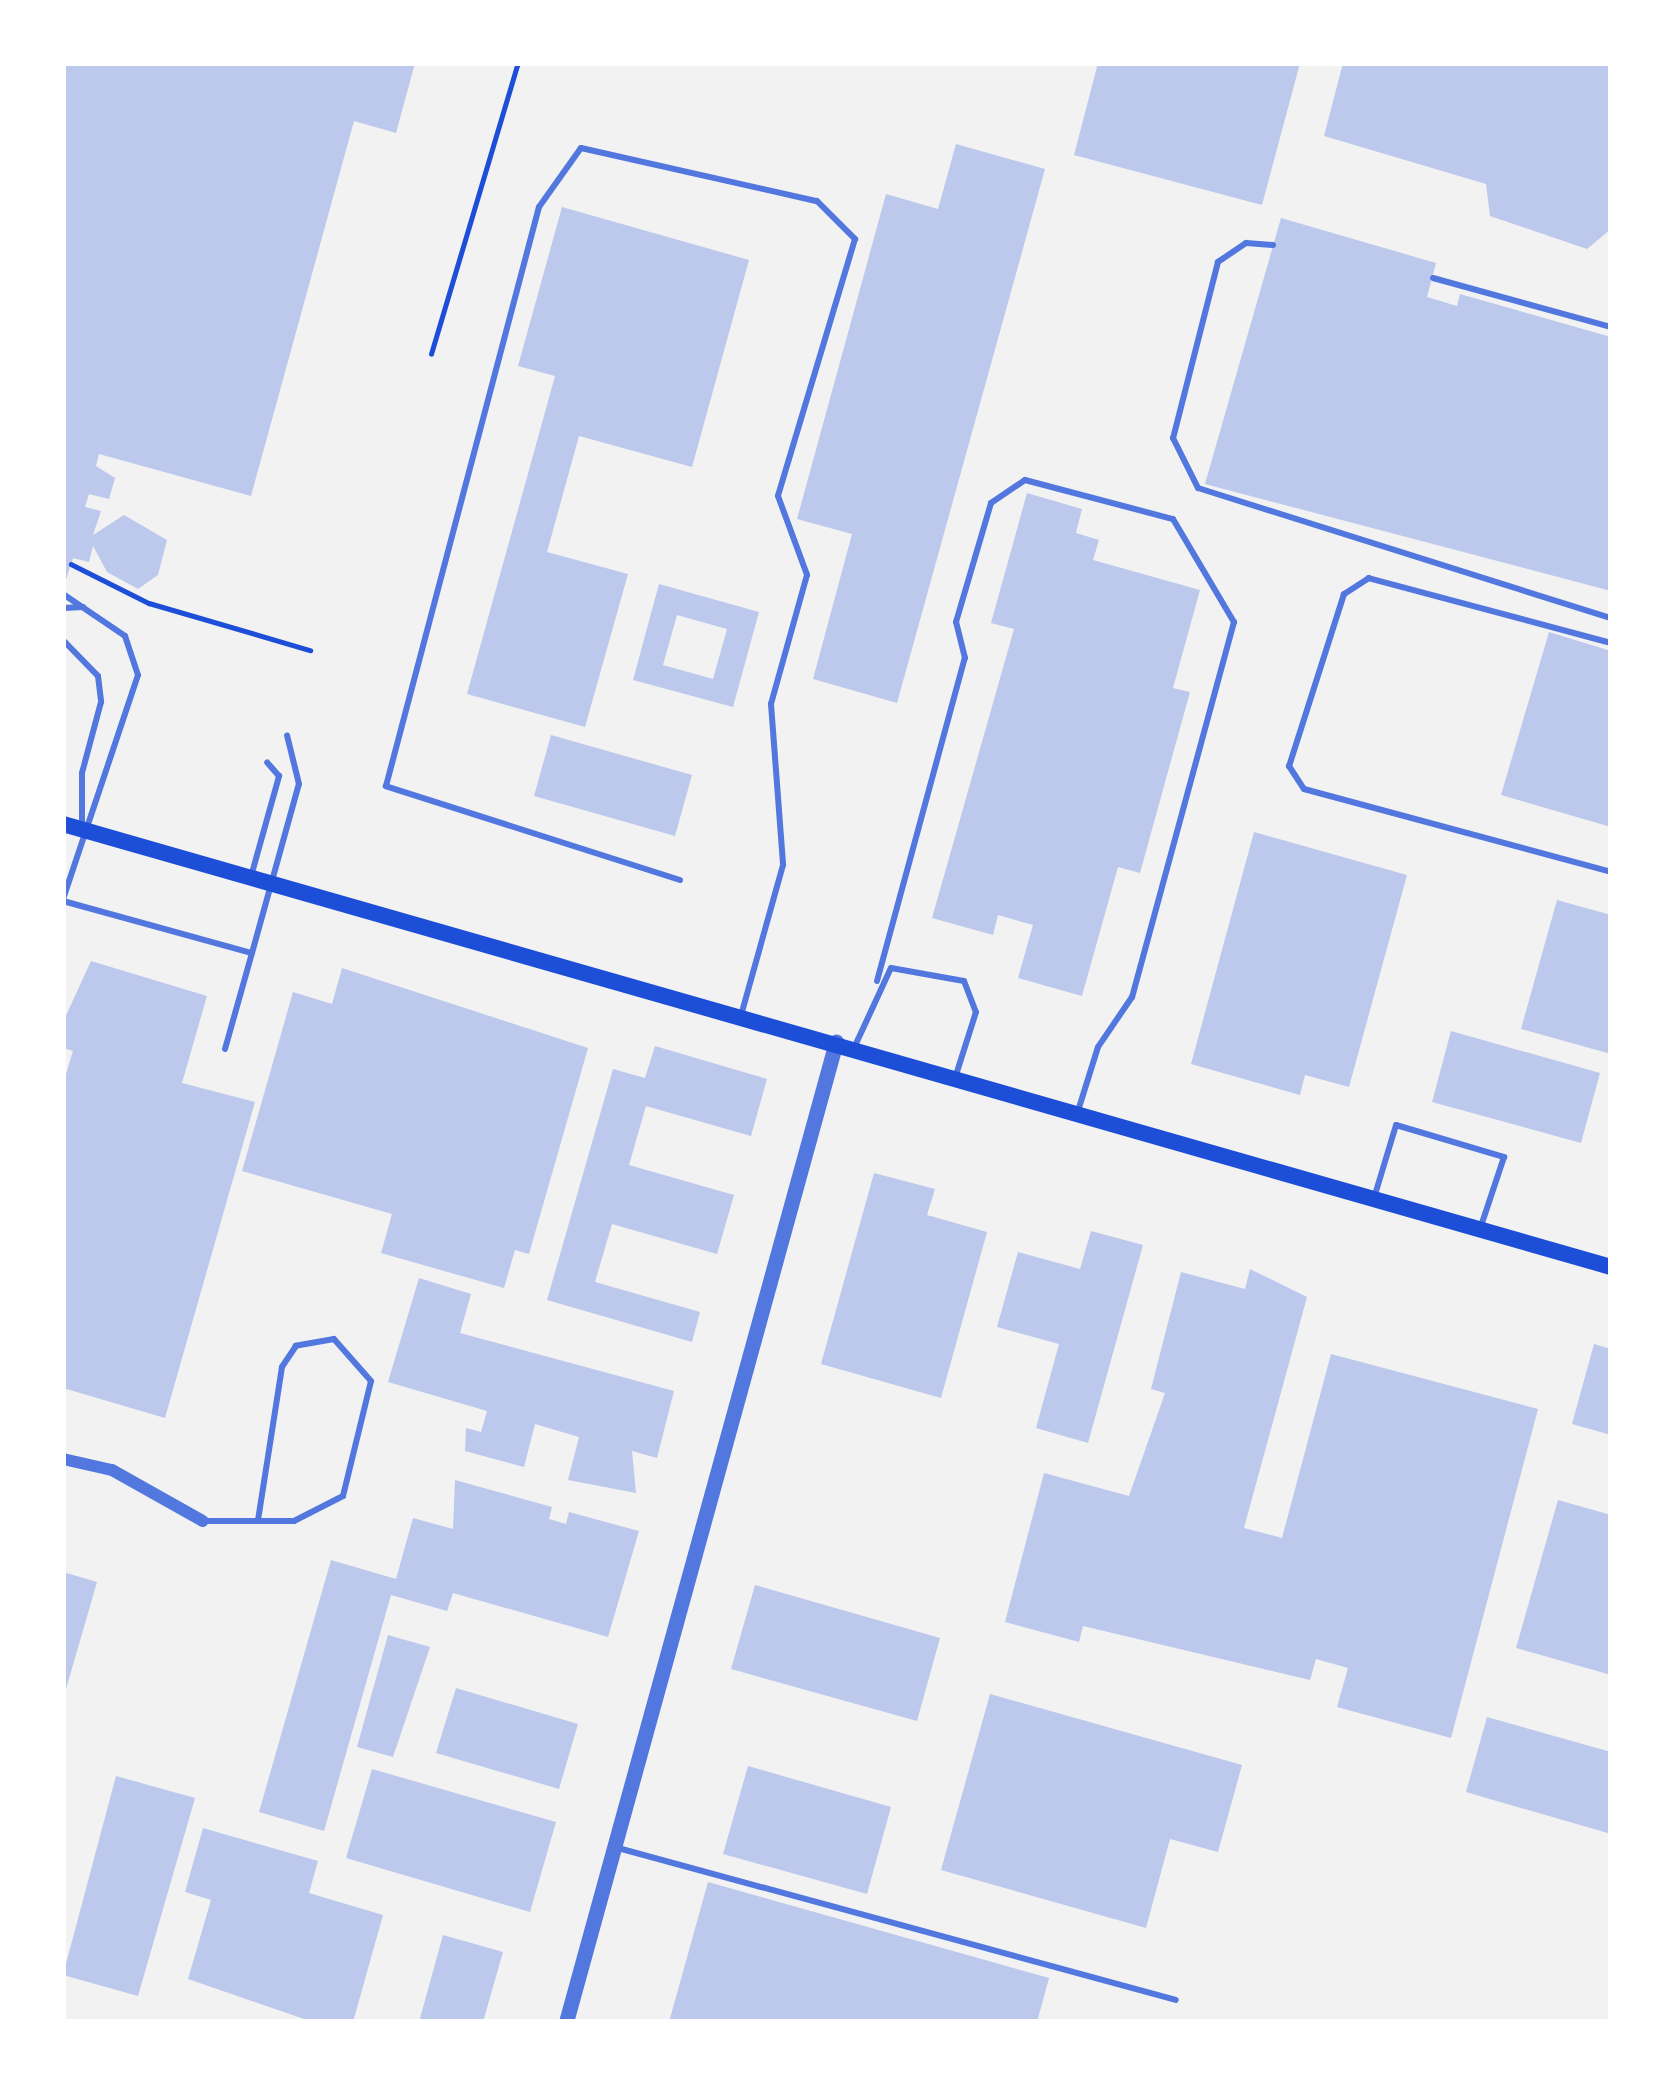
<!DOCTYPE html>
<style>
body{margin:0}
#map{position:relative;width:1674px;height:2085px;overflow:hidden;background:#f2f2f2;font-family:Figtree,sans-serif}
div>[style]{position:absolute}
.building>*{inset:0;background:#bdc9ec}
.path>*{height:4.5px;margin:-2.25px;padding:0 2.25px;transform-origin:2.25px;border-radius:2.25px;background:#1d4ed8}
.service>*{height:6px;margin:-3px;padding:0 3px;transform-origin:3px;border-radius:3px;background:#5277de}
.minor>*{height:12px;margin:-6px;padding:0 6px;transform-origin:6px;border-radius:6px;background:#5277de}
.tertiary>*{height:15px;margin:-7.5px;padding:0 7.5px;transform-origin:7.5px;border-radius:7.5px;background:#5277de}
.secondary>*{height:16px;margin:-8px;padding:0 8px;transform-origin:8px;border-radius:8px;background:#1d4ed8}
span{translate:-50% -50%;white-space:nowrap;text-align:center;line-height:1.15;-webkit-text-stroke:9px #fff;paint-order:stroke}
.frame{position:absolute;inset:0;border:66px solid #fff;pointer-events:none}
</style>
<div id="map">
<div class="building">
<div style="clip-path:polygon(63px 63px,415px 63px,396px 133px,354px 121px,251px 496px,99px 454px,96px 466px,115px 478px,109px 499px,89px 494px,85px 507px,101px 511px,93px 535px,124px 515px,167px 540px,158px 575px,138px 589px,107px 572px,93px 546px,89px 562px,73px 558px,63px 589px)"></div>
<div style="clip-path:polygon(1098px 63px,1300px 63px,1262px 205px,1074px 155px)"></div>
<div style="clip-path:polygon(1343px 63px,1611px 63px,1611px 229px,1587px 249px,1490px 216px,1486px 184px,1324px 136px)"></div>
<div style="clip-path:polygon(956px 144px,1045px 169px,897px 703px,813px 679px,852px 534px,797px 519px,886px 194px,938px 209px)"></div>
<div style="clip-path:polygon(562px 207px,749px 260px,692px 467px,579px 436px,547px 552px,628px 574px,585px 727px,467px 694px,555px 376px,518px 366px)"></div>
<div style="clip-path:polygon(1281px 218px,1436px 263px,1427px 297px,1457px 306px,1460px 294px,1611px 337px,1611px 591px,1205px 484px)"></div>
<div style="clip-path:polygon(1027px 493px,1082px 509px,1076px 533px,1099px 540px,1093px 560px,1200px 590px,1173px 688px,1190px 692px,1140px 873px,1118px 867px,1082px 996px,1018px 978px,1033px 925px,998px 915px,993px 935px,932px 918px,1014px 629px,991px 623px)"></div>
<div style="clip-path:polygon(evenodd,659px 584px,759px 612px,733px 707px,633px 680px,659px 584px,677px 615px,727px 629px,713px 679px,663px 665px,677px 615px)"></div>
<div style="clip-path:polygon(1549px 632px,1611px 651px,1611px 827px,1501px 795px)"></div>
<div style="clip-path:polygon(551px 735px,692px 775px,675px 836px,534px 796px)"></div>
<div style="clip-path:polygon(1254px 832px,1407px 875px,1349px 1087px,1305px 1075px,1300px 1095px,1191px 1064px)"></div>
<div style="clip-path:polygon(1557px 900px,1611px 915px,1611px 1054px,1521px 1029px)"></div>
<div style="clip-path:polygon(91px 961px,207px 996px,182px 1083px,255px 1102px,165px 1418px,63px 1388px,63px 1084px,73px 1051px,63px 1048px,63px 1022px)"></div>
<div style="clip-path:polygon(342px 968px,588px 1048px,529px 1254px,515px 1250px,504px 1288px,381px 1253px,392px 1214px,242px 1171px,293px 992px,332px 1004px)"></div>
<div style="clip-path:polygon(1451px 1031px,1600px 1073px,1581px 1143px,1432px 1102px)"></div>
<div style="clip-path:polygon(655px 1046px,767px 1079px,751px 1136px,646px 1106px,629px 1165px,734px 1195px,717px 1254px,612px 1224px,595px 1282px,700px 1312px,692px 1342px,547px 1300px,613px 1069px,645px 1078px)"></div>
<div style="clip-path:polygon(874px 1173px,935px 1189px,927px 1215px,987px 1232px,941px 1398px,821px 1364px)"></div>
<div style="clip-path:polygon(1091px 1231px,1143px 1245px,1088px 1443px,1036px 1428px,1059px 1344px,997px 1327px,1018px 1252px,1080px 1269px)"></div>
<div style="clip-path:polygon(1250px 1269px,1307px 1297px,1244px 1528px,1282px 1538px,1331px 1354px,1538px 1409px,1451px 1738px,1337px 1707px,1348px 1668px,1316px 1659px,1310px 1680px,1083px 1626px,1079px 1642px,1005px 1622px,1044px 1473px,1129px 1496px,1165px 1393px,1151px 1389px,1181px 1272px,1245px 1289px)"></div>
<div style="clip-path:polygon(419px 1278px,471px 1294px,460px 1333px,674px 1391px,657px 1458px,632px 1451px,636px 1493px,568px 1480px,579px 1437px,535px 1424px,524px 1467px,465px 1451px,466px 1428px,481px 1432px,487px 1411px,388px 1382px)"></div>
<div style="clip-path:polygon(1594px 1344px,1611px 1349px,1611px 1435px,1572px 1424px)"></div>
<div style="clip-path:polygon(455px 1480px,552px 1507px,549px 1519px,566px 1524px,569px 1512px,639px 1531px,608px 1637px,453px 1593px,447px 1611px,391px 1595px,324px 1831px,259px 1812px,331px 1560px,396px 1579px,413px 1518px,453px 1529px)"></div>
<div style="clip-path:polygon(1558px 1500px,1611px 1515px,1611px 1675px,1516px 1648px)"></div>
<div style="clip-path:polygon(63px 1572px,97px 1582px,64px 1696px,63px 1696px)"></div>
<div style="clip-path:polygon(755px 1585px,940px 1638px,917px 1721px,731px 1669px)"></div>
<div style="clip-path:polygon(388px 1635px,430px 1647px,393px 1757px,357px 1747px)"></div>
<div style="clip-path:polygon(456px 1688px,578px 1724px,559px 1789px,436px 1753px)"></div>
<div style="clip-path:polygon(990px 1694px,1242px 1765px,1218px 1852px,1170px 1839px,1146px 1928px,941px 1870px)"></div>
<div style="clip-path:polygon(1487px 1717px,1611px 1752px,1611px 1834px,1466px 1792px)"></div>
<div style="clip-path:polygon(748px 1766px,891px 1807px,867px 1894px,723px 1854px)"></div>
<div style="clip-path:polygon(372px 1769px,556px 1822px,530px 1912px,346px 1858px)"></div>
<div style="clip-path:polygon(116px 1776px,195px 1798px,138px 1996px,63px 1975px)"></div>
<div style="clip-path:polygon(203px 1828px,318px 1861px,309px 1893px,383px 1915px,353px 2022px,313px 2022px,188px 1979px,211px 1900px,185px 1892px)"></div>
<div style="clip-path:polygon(708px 1882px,1049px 1978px,1037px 2022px,669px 2022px)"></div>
<div style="clip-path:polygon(443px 1935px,503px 1952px,483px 2022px,419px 2022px)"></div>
</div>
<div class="path">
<div style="left:431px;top:354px;width:304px;rotate:-73.4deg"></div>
<div style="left:71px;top:564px;width:87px;rotate:26.6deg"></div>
<div style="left:149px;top:603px;width:168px;rotate:16.3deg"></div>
</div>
<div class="service">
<div style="left:1273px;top:245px;width:27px;rotate:-176deg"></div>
<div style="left:1246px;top:243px;width:34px;rotate:146deg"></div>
<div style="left:1218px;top:262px;width:182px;rotate:104.3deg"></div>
<div style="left:1173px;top:438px;width:56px;rotate:63.4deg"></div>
<div style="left:1198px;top:488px;width:433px;rotate:17.5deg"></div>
<div style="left:1433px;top:278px;width:185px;rotate:15.4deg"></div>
<div style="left:63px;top:594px;width:75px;rotate:34.1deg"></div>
<div style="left:125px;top:636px;width:41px;rotate:71.6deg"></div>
<div style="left:138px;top:675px;width:236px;rotate:108.5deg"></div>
<div style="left:63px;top:608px;width:20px;rotate:-3deg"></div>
<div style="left:63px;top:640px;width:50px;rotate:45.8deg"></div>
<div style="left:98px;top:676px;width:26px;rotate:83deg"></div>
<div style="left:101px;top:702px;width:73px;rotate:105deg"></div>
<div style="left:82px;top:773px;width:53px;rotate:90deg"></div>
<div style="left:1611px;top:643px;width:251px;rotate:-165deg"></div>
<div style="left:1369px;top:578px;width:30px;rotate:147deg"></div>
<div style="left:1344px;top:594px;width:181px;rotate:107.7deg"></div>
<div style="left:1289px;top:766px;width:27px;rotate:57deg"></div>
<div style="left:1304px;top:789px;width:318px;rotate:15.1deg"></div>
<div style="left:252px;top:873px;width:101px;rotate:-74.4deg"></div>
<div style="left:279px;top:776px;width:18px;rotate:-131deg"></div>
<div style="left:680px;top:880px;width:309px;rotate:-162.3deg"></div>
<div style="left:386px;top:786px;width:599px;rotate:-75.2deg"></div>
<div style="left:539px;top:207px;width:72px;rotate:-54.6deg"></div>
<div style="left:581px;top:148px;width:242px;rotate:12.7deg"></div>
<div style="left:817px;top:201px;width:54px;rotate:45deg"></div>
<div style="left:855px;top:239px;width:268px;rotate:106.7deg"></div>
<div style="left:778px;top:496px;width:84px;rotate:69.8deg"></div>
<div style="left:807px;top:575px;width:134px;rotate:105.6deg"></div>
<div style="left:771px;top:704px;width:161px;rotate:85.7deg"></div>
<div style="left:783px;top:865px;width:156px;rotate:105.6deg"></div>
<div style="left:63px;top:901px;width:196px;rotate:15.4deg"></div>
<div style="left:252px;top:953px;width:175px;rotate:-74.5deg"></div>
<div style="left:299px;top:784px;width:50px;rotate:-103.8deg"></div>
<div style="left:877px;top:981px;width:335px;rotate:-74.8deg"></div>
<div style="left:965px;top:658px;width:37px;rotate:-104deg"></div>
<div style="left:956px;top:622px;width:124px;rotate:-73.6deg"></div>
<div style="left:991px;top:503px;width:41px;rotate:-34.1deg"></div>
<div style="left:1025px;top:480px;width:153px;rotate:14.8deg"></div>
<div style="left:1173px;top:519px;width:120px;rotate:59.4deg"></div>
<div style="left:1234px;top:622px;width:389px;rotate:105.2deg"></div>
<div style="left:1132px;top:997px;width:60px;rotate:124.2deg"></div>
<div style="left:1098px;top:1047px;width:70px;rotate:107.4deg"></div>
<div style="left:854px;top:1048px;width:88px;rotate:-65.2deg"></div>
<div style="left:891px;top:968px;width:74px;rotate:10.1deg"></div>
<div style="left:964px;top:981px;width:33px;rotate:69deg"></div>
<div style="left:976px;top:1012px;width:66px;rotate:107.6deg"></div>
<div style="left:225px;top:1049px;width:100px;rotate:-74.3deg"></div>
<div style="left:1374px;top:1198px;width:76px;rotate:-73.2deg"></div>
<div style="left:1396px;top:1125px;width:113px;rotate:16.5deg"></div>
<div style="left:1504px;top:1157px;width:73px;rotate:108.4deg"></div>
<div style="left:203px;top:1521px;width:91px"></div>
<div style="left:294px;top:1521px;width:55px;rotate:-27deg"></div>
<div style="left:343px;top:1496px;width:118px;rotate:-76.3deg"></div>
<div style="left:371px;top:1381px;width:56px;rotate:-131.4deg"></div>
<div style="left:334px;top:1339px;width:39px;rotate:170deg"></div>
<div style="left:296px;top:1346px;width:25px;rotate:124deg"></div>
<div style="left:282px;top:1367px;width:156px;rotate:98.9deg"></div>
<div style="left:618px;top:1848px;width:578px;rotate:15.24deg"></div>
</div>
<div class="minor">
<div style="left:63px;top:1459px;width:50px;rotate:12.7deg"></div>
<div style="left:112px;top:1470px;width:104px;rotate:29.3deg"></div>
</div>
<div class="tertiary">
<div style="left:566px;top:2022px;width:1017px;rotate:-74.6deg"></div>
</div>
<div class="secondary">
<div style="left:63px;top:824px;width:1610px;rotate:15.97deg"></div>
</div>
<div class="frame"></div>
</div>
